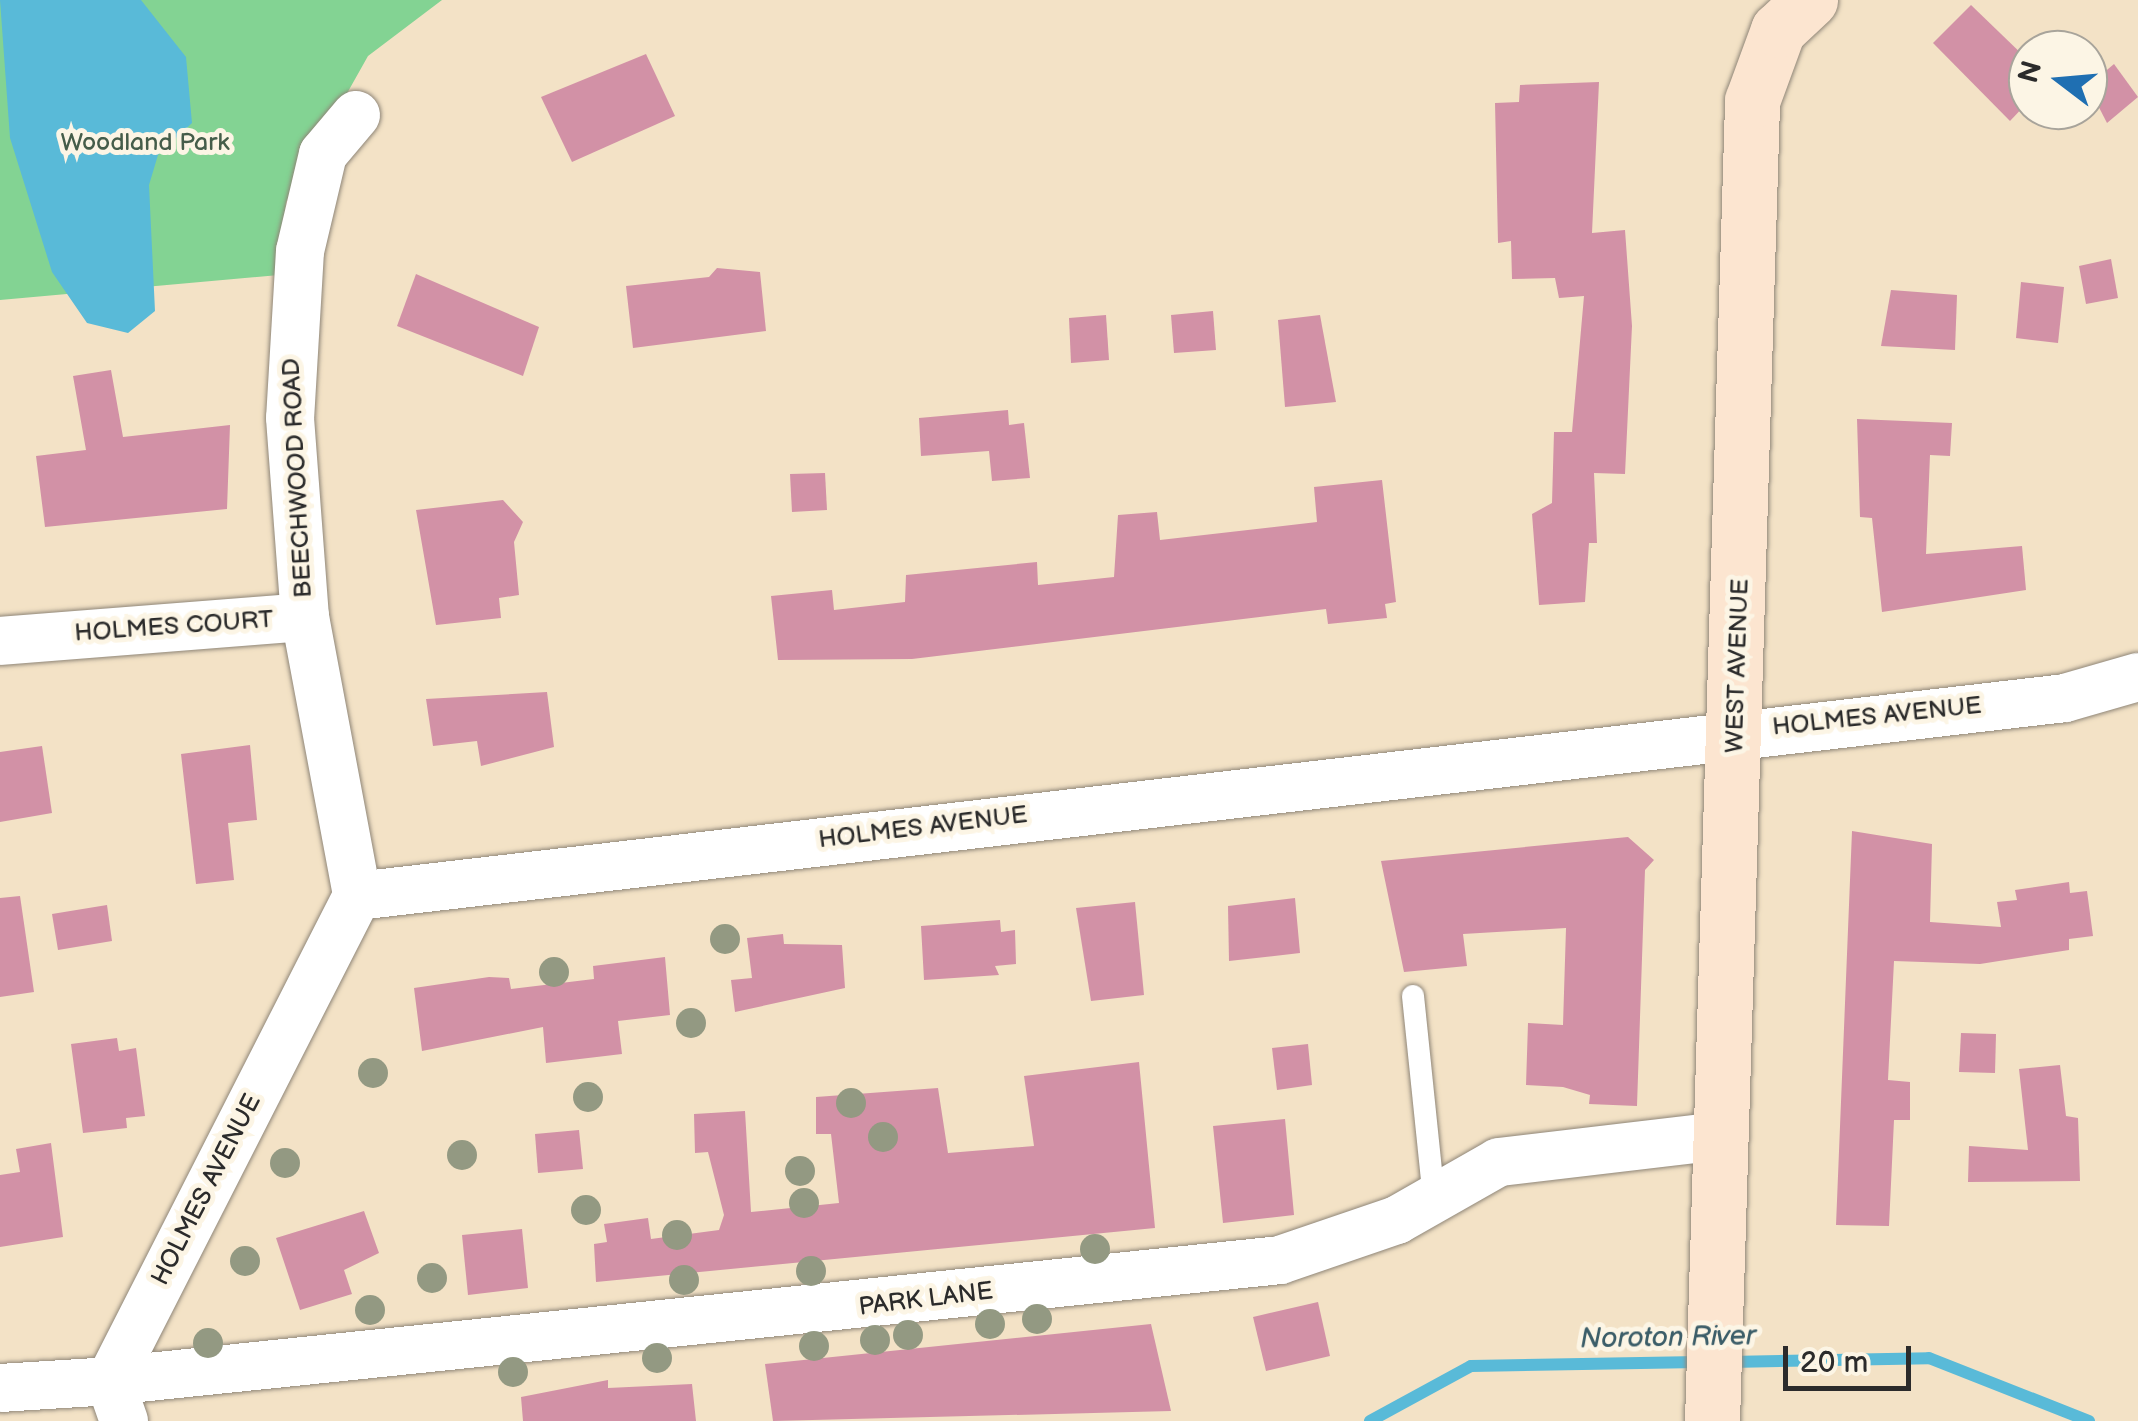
<!DOCTYPE html>
<style>
body{margin:0}
#map{position:relative;width:2138px;height:1421px;overflow:hidden;background:#f3e2c6;font-family:"Balsamiq Sans",sans-serif}
div>[style]{position:absolute}
.green>*{inset:0;background:#83d393}
.water>*{inset:0;background:#59bad8}
.stream>*{height:12px;margin:-6px;padding:0 6px;transform-origin:6px;border-radius:6px;background:#59bad8}
.building>*{inset:0;background:#d291a6}
.roads{filter:drop-shadow(0 0 2px #8f8678) drop-shadow(0 0 2px #8f8678)}
.service>*{height:22px;margin:-11px;padding:0 11px;transform-origin:11px;border-radius:11px;background:#fff}
.minor>*{height:48px;margin:-24px;padding:0 24px;transform-origin:24px;border-radius:24px;background:#fff}
.secondary>*{height:55px;margin:-27.5px;padding:0 27.5px;transform-origin:27.5px;border-radius:27.5px;background:#fce5d0}
.trees>*{width:30px;height:30px;margin:-15px;border-radius:50%;background:#939982}
span{translate:-50% -50%;white-space:nowrap;text-align:center;line-height:1.15;-webkit-text-stroke:10px #fcf5e5;paint-order:stroke}
.park-label{font-size:25px;color:#455d4a}
.street-label{font-size:25px;color:#2b2b2b}
.water-label{font-size:28px;color:#3b5d68;font-style:italic}
.north{position:absolute;left:2008px;top:30px;width:100px;height:100px;box-sizing:border-box;background:#fcf5e5;border:2px solid #a8a49b;border-radius:50%;rotate:286deg;font-size:28px;font-weight:700;line-height:40px;text-align:center;color:#2b2b2b}
.north::after{content:'';display:block;margin:auto;width:35px;height:45px;background:#1f6fb2;clip-path:polygon(50% 0,100% 100%,50% 72%,0 100%)}
.scale{position:absolute;left:1783px;top:1346px;width:128px;height:45px;box-sizing:border-box;border:5px solid #2b2b2b;border-top:0;padding-left:12px;font-size:30px;line-height:35px;white-space:nowrap;color:#2b2b2b;-webkit-text-stroke:8px #fcf5e5;paint-order:stroke}
</style>
<div id="map">
<div class="green">
<div style="clip-path:polygon(0 0,442px 0,368px 56px,286px 202px,279px 275px,0 300px)"></div>
</div>
<div class="water">
<div style="clip-path:polygon(0 0,141px 0,186px 57px,192px 123px,158px 155px,149px 185px,155px 311px,128px 333px,87px 323px,52px 272px,10px 138px)"></div>
</div>
<div class="stream">
<div style="left:1729px;top:1362px;width:200px;rotate:-1.1deg"></div>
<div style="left:1929px;top:1358px;width:172px;rotate:21.5deg"></div>
<div style="left:1370px;top:1421px;width:115px;rotate:-28.6deg"></div>
<div style="left:1471px;top:1366px;width:228px;rotate:-1deg"></div>
</div>
<div class="building">
<div style="clip-path:polygon(1971px 5px,2028px 60px,2028px 102px,2010px 121px,1933px 43px)"></div>
<div style="clip-path:polygon(646px 54px,675px 116px,572px 162px,541px 97px)"></div>
<div style="clip-path:polygon(2114px 64px,2138px 97px,2107px 123px,2088px 86px)"></div>
<div style="clip-path:polygon(1599px 82px,1592px 233px,1625px 230px,1632px 326px,1625px 474px,1594px 473px,1597px 543px,1589px 543px,1585px 602px,1539px 605px,1532px 514px,1552px 503px,1554px 432px,1572px 432px,1584px 296px,1559px 298px,1555px 278px,1512px 279px,1511px 241px,1498px 243px,1495px 103px,1519px 102px,1520px 85px)"></div>
<div style="clip-path:polygon(2111px 259px,2118px 298px,2086px 304px,2079px 266px)"></div>
<div style="clip-path:polygon(717px 268px,760px 272px,766px 331px,633px 348px,626px 286px,709px 277px)"></div>
<div style="clip-path:polygon(416px 274px,539px 327px,523px 376px,397px 326px)"></div>
<div style="clip-path:polygon(2021px 282px,2064px 287px,2058px 343px,2016px 338px)"></div>
<div style="clip-path:polygon(1891px 290px,1957px 295px,1955px 350px,1881px 346px)"></div>
<div style="clip-path:polygon(1213px 311px,1216px 350px,1174px 353px,1171px 315px)"></div>
<div style="clip-path:polygon(1106px 315px,1109px 360px,1071px 363px,1069px 318px)"></div>
<div style="clip-path:polygon(1320px 315px,1336px 402px,1285px 407px,1278px 320px)"></div>
<div style="clip-path:polygon(111px 370px,123px 437px,230px 425px,227px 509px,45px 527px,36px 456px,86px 450px,73px 376px)"></div>
<div style="clip-path:polygon(1008px 410px,1009px 425px,1024px 423px,1030px 478px,992px 481px,989px 451px,921px 456px,919px 418px)"></div>
<div style="clip-path:polygon(1857px 419px,1952px 423px,1950px 456px,1930px 455px,1926px 554px,2022px 546px,2026px 590px,1882px 612px,1872px 518px,1860px 517px)"></div>
<div style="clip-path:polygon(825px 473px,827px 510px,792px 512px,790px 474px)"></div>
<div style="clip-path:polygon(1382px 480px,1396px 602px,1385px 604px,1387px 618px,1328px 624px,1326px 609px,912px 659px,778px 660px,771px 596px,832px 590px,834px 610px,905px 602px,906px 575px,1037px 562px,1038px 585px,1114px 577px,1118px 515px,1157px 512px,1160px 540px,1317px 522px,1314px 487px)"></div>
<div style="clip-path:polygon(503px 500px,523px 522px,514px 542px,519px 595px,499px 598px,501px 618px,436px 625px,416px 510px)"></div>
<div style="clip-path:polygon(547px 692px,554px 747px,481px 766px,477px 741px,433px 746px,426px 699px)"></div>
<div style="clip-path:polygon(250px 745px,257px 820px,228px 823px,234px 880px,196px 884px,181px 754px)"></div>
<div style="clip-path:polygon(42px 746px,52px 813px,0 822px,0 752px)"></div>
<div style="clip-path:polygon(1852px 831px,1932px 844px,1930px 922px,2001px 927px,1997px 902px,2017px 900px,2015px 890px,2069px 882px,2070px 893px,2087px 891px,2093px 936px,2069px 939px,2069px 950px,1980px 964px,1894px 961px,1888px 1080px,1910px 1082px,1910px 1120px,1894px 1120px,1889px 1226px,1836px 1225px)"></div>
<div style="clip-path:polygon(1628px 837px,1654px 860px,1645px 870px,1637px 1106px,1589px 1104px,1590px 1095px,1563px 1087px,1526px 1085px,1528px 1023px,1563px 1025px,1566px 928px,1463px 934px,1467px 966px,1404px 972px,1381px 861px)"></div>
<div style="clip-path:polygon(20px 896px,34px 992px,0 997px,0 898px)"></div>
<div style="clip-path:polygon(1295px 898px,1300px 953px,1229px 961px,1228px 906px)"></div>
<div style="clip-path:polygon(1135px 902px,1144px 995px,1091px 1001px,1076px 908px)"></div>
<div style="clip-path:polygon(107px 905px,112px 941px,58px 950px,52px 914px)"></div>
<div style="clip-path:polygon(1000px 920px,1001px 932px,1015px 930px,1016px 964px,995px 966px,999px 975px,924px 980px,921px 926px)"></div>
<div style="clip-path:polygon(783px 934px,784px 944px,842px 945px,845px 988px,735px 1012px,731px 980px,752px 978px,747px 938px)"></div>
<div style="clip-path:polygon(665px 957px,670px 1015px,618px 1021px,622px 1054px,546px 1063px,543px 1027px,422px 1051px,414px 988px,489px 977px,509px 978px,511px 989px,594px 979px,593px 966px)"></div>
<div style="clip-path:polygon(1961px 1033px,1996px 1034px,1995px 1073px,1959px 1072px)"></div>
<div style="clip-path:polygon(117px 1038px,119px 1051px,136px 1048px,145px 1116px,126px 1118px,127px 1128px,83px 1133px,71px 1044px)"></div>
<div style="clip-path:polygon(1308px 1044px,1312px 1085px,1277px 1090px,1272px 1048px)"></div>
<div style="clip-path:polygon(1139px 1062px,1155px 1228px,596px 1282px,594px 1244px,607px 1242px,604px 1224px,648px 1218px,651px 1239px,719px 1230px,724px 1215px,708px 1152px,695px 1153px,694px 1114px,745px 1111px,751px 1212px,839px 1203px,831px 1134px,816px 1134px,816px 1097px,938px 1088px,948px 1153px,1034px 1146px,1024px 1076px)"></div>
<div style="clip-path:polygon(2060px 1065px,2066px 1116px,2078px 1118px,2080px 1181px,1968px 1182px,1969px 1146px,2028px 1150px,2019px 1069px)"></div>
<div style="clip-path:polygon(1285px 1119px,1294px 1215px,1223px 1223px,1213px 1126px)"></div>
<div style="clip-path:polygon(579px 1130px,583px 1169px,538px 1173px,535px 1134px)"></div>
<div style="clip-path:polygon(51px 1143px,63px 1237px,0 1247px,0 1175px,20px 1172px,16px 1149px)"></div>
<div style="clip-path:polygon(364px 1211px,379px 1253px,344px 1270px,352px 1294px,300px 1310px,276px 1238px)"></div>
<div style="clip-path:polygon(522px 1229px,528px 1288px,468px 1295px,462px 1235px)"></div>
<div style="clip-path:polygon(1318px 1302px,1330px 1356px,1266px 1371px,1253px 1317px)"></div>
<div style="clip-path:polygon(1151px 1324px,1171px 1411px,773px 1421px,765px 1364px)"></div>
<div style="clip-path:polygon(608px 1380px,608px 1388px,692px 1384px,696px 1421px,523px 1421px,521px 1397px)"></div>
</div>
<div class="roads">
<div class="service">
<div style="left:1413px;top:996px;width:204px;rotate:84.1deg"></div>
</div>
<div class="minor">
<div style="left:356px;top:115px;width:51px;rotate:130.2deg"></div>
<div style="left:323px;top:154px;width:100px;rotate:103.3deg"></div>
<div style="left:300px;top:251px;width:167px;rotate:93.4deg"></div>
<div style="left:290px;top:418px;width:200px;rotate:85.7deg"></div>
<div style="left:305px;top:617px;width:284px;rotate:79.4deg"></div>
<div style="left:0;top:641px;width:306px;rotate:-4.5deg"></div>
<div style="left:0;top:1388px;width:110px;rotate:-3.6deg"></div>
<div style="left:110px;top:1381px;width:544px;rotate:-63.01deg"></div>
<div style="left:357px;top:896px;width:1719px;rotate:-6.61deg"></div>
<div style="left:2065px;top:698px;width:76px;rotate:-16deg"></div>
<div style="left:124px;top:1421px;width:42px;rotate:-109.3deg"></div>
<div style="left:110px;top:1381px;width:1176px;rotate:-5.9deg"></div>
<div style="left:1280px;top:1260px;width:124px;rotate:-18.9deg"></div>
<div style="left:1397px;top:1220px;width:117px;rotate:-29.6deg"></div>
<div style="left:1499px;top:1162px;width:223px;rotate:-6.7deg"></div>
</div>
<div class="secondary">
<div style="left:1712px;top:1421px;width:1321px;rotate:-88.26deg"></div>
<div style="left:1752px;top:101px;width:76px;rotate:-69.9deg"></div>
<div style="left:1778px;top:30px;width:44px;rotate:-43.2deg"></div>
</div>
</div>
<div class="trees">
<div style="left:725px;top:939px"></div>
<div style="left:554px;top:972px"></div>
<div style="left:691px;top:1023px"></div>
<div style="left:373px;top:1073px"></div>
<div style="left:588px;top:1097px"></div>
<div style="left:851px;top:1103px"></div>
<div style="left:883px;top:1137px"></div>
<div style="left:462px;top:1155px"></div>
<div style="left:285px;top:1163px"></div>
<div style="left:800px;top:1171px"></div>
<div style="left:804px;top:1203px"></div>
<div style="left:586px;top:1210px"></div>
<div style="left:677px;top:1235px"></div>
<div style="left:1095px;top:1249px"></div>
<div style="left:245px;top:1261px"></div>
<div style="left:811px;top:1271px"></div>
<div style="left:432px;top:1278px"></div>
<div style="left:684px;top:1280px"></div>
<div style="left:370px;top:1310px"></div>
<div style="left:1037px;top:1319px"></div>
<div style="left:990px;top:1324px"></div>
<div style="left:908px;top:1335px"></div>
<div style="left:875px;top:1340px"></div>
<div style="left:208px;top:1343px"></div>
<div style="left:814px;top:1346px"></div>
<div style="left:657px;top:1358px"></div>
<div style="left:513px;top:1372px"></div>
</div>
<div class="park-label">
<span style="left:145px;top:143px">Woodland Park</span>
</div>
<div class="street-label">
<span style="left:298px;top:478px;rotate:-93deg">BEECHWOOD ROAD</span>
<span style="left:174px;top:627px;rotate:-4deg">HOLMES COURT</span>
<span style="left:1738px;top:666px;rotate:-88deg">WEST AVENUE</span>
<span style="left:1877px;top:717px;rotate:-6deg">HOLMES AVENUE</span>
<span style="left:923px;top:828px;rotate:-7deg">HOLMES AVENUE</span>
<span style="left:207px;top:1190px;rotate:-63deg">HOLMES AVENUE</span>
<span style="left:926px;top:1300px;rotate:-7deg">PARK LANE</span>
</div>
<div class="water-label">
<span style="left:1668px;top:1338px;rotate:-1deg">Noroton River</span>
</div>
<div class="north">N</div>
<div class="scale">20 m</div>
</div>
